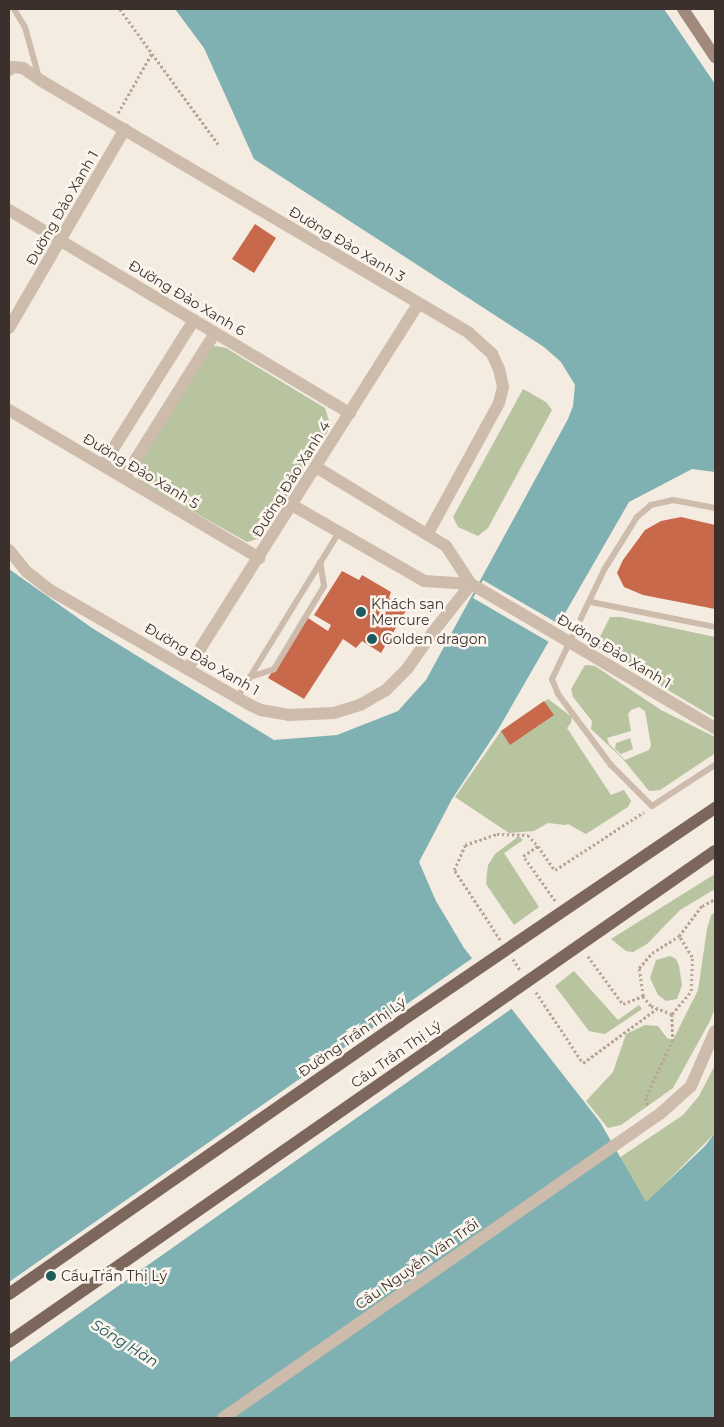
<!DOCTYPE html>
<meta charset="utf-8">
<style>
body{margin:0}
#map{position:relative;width:724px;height:1427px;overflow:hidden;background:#f4ebe1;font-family:Montserrat,sans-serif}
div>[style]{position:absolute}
.green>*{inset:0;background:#b8c4a0}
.water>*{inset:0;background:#7fb0b2}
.pier>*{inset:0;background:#f4ebe1}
.building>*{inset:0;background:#c8694b}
.path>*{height:2.5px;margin-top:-1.25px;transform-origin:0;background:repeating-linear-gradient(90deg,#b9a596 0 2.5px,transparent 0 5px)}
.lane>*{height:6px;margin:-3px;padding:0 3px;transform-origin:3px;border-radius:3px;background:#cdbbac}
.street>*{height:12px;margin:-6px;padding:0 6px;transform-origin:6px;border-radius:6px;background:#cdbbac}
.secondary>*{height:12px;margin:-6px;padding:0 6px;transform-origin:6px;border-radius:6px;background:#a18a7d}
.primary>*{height:12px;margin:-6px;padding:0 6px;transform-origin:6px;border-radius:6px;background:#7d675c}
.dots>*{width:14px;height:14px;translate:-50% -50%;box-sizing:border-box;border:2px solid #fbf5ee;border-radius:50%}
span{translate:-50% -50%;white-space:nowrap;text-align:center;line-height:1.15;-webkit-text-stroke:5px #fbf5ee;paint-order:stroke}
.street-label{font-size:14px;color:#3b302b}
.poi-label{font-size:14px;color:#3b302b}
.left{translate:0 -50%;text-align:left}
.water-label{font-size:15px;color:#1f5a5e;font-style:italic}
.frame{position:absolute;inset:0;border:10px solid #3b302b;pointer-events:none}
</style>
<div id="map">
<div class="green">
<div style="clip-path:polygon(216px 346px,226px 348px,325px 408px,329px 421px,328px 431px,263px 534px,258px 539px,247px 542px,144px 484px,137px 478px,135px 468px,209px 347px)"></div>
<div style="clip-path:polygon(523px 389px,546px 402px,552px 410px,488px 528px,478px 536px,458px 527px,453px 517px)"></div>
<div style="clip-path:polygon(610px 617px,621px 617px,715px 637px,715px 718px,602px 651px,596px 645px)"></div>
<div style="clip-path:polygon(evenodd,585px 665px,595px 666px,661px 710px,715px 737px,714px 754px,660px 790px,649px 791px,623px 759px,591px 729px,592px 721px,573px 697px,571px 689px,585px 665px,639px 707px,645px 711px,651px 745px,649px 750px,625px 760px,609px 744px,607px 738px,631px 731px,628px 714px,631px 710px,639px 707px)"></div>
<div style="clip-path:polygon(548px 699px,572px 717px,571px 723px,567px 728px,611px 795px,624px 790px,631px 801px,628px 807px,586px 834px,568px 824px,565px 825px,548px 823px,534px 831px,509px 833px,455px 797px,501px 731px)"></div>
<div style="clip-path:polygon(630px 738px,633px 749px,621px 754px,615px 749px,616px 743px)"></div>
<div style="clip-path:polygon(519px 836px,523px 840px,504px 853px,539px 907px,514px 925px,486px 884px,487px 873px,488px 865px,495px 854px)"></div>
<div style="clip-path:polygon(715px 874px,715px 889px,680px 910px,647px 944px,633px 952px,626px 951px,611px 939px)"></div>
<div style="clip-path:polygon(715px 912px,715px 1008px,710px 1021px,673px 1088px,621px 1125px,608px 1128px,586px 1101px,613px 1072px,626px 1034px,645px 1025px,658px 1026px,667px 1038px,673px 1040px,698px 990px,707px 929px,711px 915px)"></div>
<div style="clip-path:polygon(670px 956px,676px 959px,679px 966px,682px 985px,677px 999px,666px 1001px,658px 995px,650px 978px,656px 960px)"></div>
<div style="clip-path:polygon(574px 971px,618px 1020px,639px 1005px,642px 1009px,605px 1034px,589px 1031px,555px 986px)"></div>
<div style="clip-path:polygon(715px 1065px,715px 1133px,646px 1203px,619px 1158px,683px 1115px,699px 1096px)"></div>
</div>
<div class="water">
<div style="clip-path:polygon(175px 9px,664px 9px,715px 84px,715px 472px,692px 469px,629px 502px,499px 728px,452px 799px,419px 862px,436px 901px,464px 948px,600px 1122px,646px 1202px,705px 1146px,715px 1133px,715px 1418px,9px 1418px,9px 569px,92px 628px,274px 740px,337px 735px,398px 711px,426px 680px,568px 419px,573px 406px,575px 385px,561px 362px,544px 347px,254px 159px,204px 48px)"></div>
</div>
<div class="pier">
<div style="clip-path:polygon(483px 580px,559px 624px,549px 642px,473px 598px)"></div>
<div style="clip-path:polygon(474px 957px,514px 1007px,9px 1363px,9px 1282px)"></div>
</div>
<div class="building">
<div style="clip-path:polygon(255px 224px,276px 238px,254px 273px,232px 259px)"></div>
<div style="clip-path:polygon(681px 517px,715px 525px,715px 609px,643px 595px,624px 587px,617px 573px,623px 560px,645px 530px,661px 521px)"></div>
<div style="clip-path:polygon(342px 571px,359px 580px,362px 575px,391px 592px,389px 598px,407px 609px,381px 653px,362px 641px,356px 648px,343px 639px,304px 699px,268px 678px,308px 618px,328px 631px,331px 625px,314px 615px)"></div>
<div style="clip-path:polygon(544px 701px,554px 715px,510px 745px,501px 731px)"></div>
</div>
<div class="path">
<div style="left:120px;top:9px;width:167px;rotate:54deg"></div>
<div style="left:118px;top:113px;width:69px;rotate:-60.5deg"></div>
<div style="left:555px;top:901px;width:55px;rotate:-125.4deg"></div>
<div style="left:523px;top:856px;width:18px;rotate:-34deg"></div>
<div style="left:538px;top:846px;width:29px;rotate:55deg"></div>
<div style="left:555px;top:870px;width:106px;rotate:-33.1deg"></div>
<div style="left:500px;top:940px;width:84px;rotate:-123.3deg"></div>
<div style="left:454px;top:870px;width:27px;rotate:-66deg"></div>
<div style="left:465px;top:845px;width:34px;rotate:-19deg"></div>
<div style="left:497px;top:834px;width:31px;rotate:2deg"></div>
<div style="left:528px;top:835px;width:15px;rotate:48deg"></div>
<div style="left:588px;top:956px;width:59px;rotate:53.9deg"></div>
<div style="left:623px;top:1004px;width:22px;rotate:-22deg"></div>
<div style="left:643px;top:996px;width:13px;rotate:51deg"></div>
<div style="left:651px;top:1006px;width:22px;rotate:21deg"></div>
<div style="left:672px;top:1014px;width:26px;rotate:88deg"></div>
<div style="left:673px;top:1040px;width:64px;rotate:115deg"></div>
<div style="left:646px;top:1098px;width:9px;rotate:77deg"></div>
<div style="left:513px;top:959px;width:14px;rotate:56deg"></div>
<div style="left:536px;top:992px;width:85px;rotate:56.5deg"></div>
<div style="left:583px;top:1063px;width:93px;rotate:-36.3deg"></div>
<div style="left:643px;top:996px;width:28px;rotate:-98deg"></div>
<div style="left:639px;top:968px;width:20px;rotate:-49deg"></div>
<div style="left:652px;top:953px;width:32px;rotate:-32deg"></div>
<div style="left:679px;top:936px;width:38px;rotate:-53deg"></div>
<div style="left:702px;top:906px;width:15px;rotate:-28deg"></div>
<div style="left:672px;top:1014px;width:30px;rotate:-50deg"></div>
<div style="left:691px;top:991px;width:34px;rotate:-88deg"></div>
<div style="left:692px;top:957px;width:25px;rotate:-122deg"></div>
</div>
<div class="lane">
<div style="left:14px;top:9px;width:21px;rotate:59deg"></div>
<div style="left:25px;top:27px;width:53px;rotate:74.6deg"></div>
<div style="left:715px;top:508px;width:43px;rotate:-169.2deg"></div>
<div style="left:673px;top:500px;width:23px;rotate:167deg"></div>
<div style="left:651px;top:505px;width:18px;rotate:139deg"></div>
<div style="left:637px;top:517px;width:62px;rotate:121.9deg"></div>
<div style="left:604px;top:570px;width:121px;rotate:115.5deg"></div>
<div style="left:552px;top:679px;width:16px;rotate:68deg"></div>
<div style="left:558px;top:694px;width:89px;rotate:53.3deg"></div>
<div style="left:611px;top:765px;width:58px;rotate:45deg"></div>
<div style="left:652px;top:806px;width:75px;rotate:-33.1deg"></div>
<div style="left:591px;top:602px;width:126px;rotate:11.4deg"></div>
<div style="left:250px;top:677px;width:25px;rotate:-18deg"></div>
<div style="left:274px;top:669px;width:97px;rotate:-58.9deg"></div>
<div style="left:324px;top:586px;width:24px;rotate:-99deg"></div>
<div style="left:237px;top:698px;width:195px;rotate:-58.4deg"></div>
</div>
<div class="street">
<div style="left:9px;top:70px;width:5px;rotate:-37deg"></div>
<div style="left:13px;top:67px;width:10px;rotate:6deg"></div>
<div style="left:23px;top:68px;width:21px;rotate:35deg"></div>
<div style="left:40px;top:80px;width:498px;rotate:30.5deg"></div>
<div style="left:469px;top:333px;width:31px;rotate:42deg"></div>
<div style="left:492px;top:354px;width:17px;rotate:65deg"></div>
<div style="left:499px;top:369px;width:18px;rotate:77deg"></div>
<div style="left:503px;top:387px;width:16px;rotate:104deg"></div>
<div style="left:499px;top:403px;width:150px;rotate:118.6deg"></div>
<div style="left:9px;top:210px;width:397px;rotate:30.8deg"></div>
<div style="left:9px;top:328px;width:230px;rotate:-59.8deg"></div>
<div style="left:9px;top:410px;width:291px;rotate:30.6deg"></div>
<div style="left:103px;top:465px;width:171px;rotate:-57.9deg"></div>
<div style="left:316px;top:467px;width:152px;rotate:31.3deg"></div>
<div style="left:446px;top:546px;width:45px;rotate:56.7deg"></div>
<div style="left:471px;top:584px;width:8px;rotate:30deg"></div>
<div style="left:478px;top:588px;width:275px;rotate:30.6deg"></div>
<div style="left:124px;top:478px;width:171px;rotate:-57.9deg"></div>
<div style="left:292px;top:505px;width:152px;rotate:29.9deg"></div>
<div style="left:424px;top:581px;width:47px;rotate:3.7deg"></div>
<div style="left:9px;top:550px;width:28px;rotate:51deg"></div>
<div style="left:27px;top:572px;width:29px;rotate:38deg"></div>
<div style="left:50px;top:590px;width:228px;rotate:29.9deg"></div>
<div style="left:248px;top:704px;width:14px;rotate:25deg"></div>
<div style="left:261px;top:710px;width:28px;rotate:10deg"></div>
<div style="left:289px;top:715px;width:45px;rotate:-2.5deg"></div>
<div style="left:334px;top:713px;width:27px;rotate:-17deg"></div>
<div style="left:360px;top:705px;width:30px;rotate:-30deg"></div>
<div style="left:386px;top:690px;width:30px;rotate:-45deg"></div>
<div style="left:407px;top:669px;width:45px;rotate:-54.9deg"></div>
<div style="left:433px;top:632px;width:61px;rotate:-51.6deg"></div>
<div style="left:188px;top:668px;width:431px;rotate:-57.7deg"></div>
<div style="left:223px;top:1418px;width:534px;rotate:-34.85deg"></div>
<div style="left:661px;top:1113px;width:40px;rotate:-42deg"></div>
<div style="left:691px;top:1086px;width:60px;rotate:-66.4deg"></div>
</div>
<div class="secondary">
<div style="left:683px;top:9px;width:58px;rotate:56.3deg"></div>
</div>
<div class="primary">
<div style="left:9px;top:1294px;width:476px;rotate:-34.8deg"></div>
<div style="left:400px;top:1022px;width:381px;rotate:-34.2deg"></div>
<div style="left:9px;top:1342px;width:860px;rotate:-34.82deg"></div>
</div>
<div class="dots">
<div style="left:361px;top:612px;background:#1f5a5e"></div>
<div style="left:372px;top:639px;background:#1f5a5e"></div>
<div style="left:51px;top:1276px;background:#1f5a5e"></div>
</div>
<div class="street-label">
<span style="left:62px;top:208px;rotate:-60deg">Đường Đảo Xanh 1</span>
<span style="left:347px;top:244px;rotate:31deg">Đường Đảo Xanh 3</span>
<span style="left:187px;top:298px;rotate:31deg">Đường Đảo Xanh 6</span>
<span style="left:141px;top:471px;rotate:31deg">Đường Đảo Xanh 5</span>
<span style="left:291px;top:479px;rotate:-58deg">Đường Đảo Xanh 4</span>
<span style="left:614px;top:651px;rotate:31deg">Đường Đảo Xanh 1</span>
<span style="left:202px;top:659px;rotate:30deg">Đường Đảo Xanh 1</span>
<span style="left:352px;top:1037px;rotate:-35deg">Đường Trần Thị Lý</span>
<span style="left:396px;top:1054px;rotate:-35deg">Cầu Trần Thị Lý</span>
<span style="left:417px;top:1264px;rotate:-35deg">Cầu Nguyễn Văn Trỗi</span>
</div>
<div class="poi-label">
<span class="left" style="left:371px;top:612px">Khách sạn<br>Mercure</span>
<span class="left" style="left:382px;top:639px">Golden dragon</span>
<span class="left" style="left:61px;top:1276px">Cầu Trần Thị Lý</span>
</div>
<div class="water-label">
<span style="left:125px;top:1343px;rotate:32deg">Sông Hàn</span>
</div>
<div class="frame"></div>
</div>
